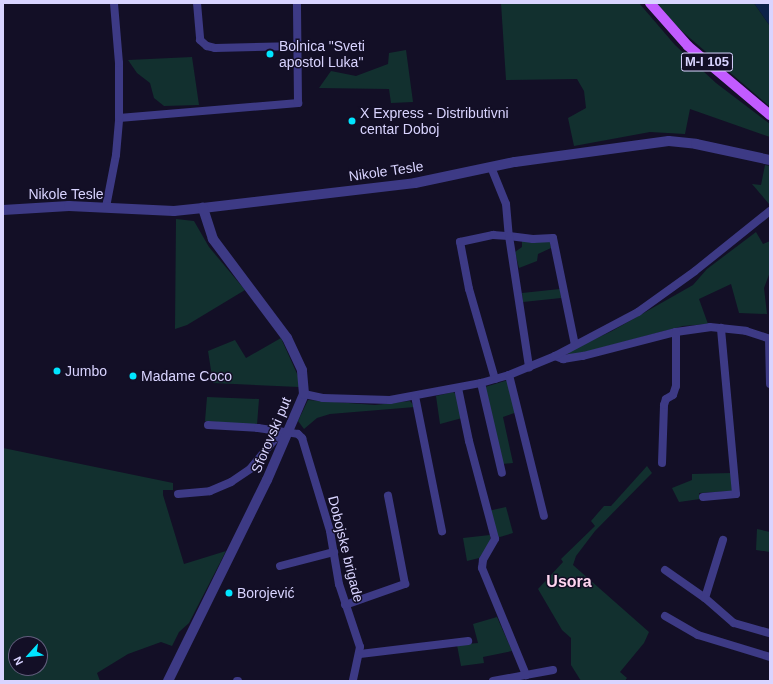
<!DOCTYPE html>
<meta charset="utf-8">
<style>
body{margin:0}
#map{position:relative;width:773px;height:684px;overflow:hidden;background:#130f26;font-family:Arial,sans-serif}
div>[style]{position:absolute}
.green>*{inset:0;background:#12302f}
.water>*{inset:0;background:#0c2248}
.minor>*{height:8px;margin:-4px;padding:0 4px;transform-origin:4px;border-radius:4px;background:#3d3a85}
.tertiary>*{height:10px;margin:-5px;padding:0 5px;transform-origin:5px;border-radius:5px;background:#3d3a85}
.primary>*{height:10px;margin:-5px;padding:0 5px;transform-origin:5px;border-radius:5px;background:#c25bff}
.dots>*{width:11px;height:11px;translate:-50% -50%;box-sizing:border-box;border:2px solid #130f26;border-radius:50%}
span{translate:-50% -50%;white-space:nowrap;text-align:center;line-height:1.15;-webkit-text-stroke:3px #130f26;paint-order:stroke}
.shield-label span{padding:1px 3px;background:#130f26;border:1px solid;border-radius:3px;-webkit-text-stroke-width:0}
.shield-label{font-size:13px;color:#d9d4ff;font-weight:700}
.poi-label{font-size:14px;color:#d9d4ff}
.left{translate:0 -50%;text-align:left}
.street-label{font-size:14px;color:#d9d4ff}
.quarter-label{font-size:16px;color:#ffd6f0;font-weight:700}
.frame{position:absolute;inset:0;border:4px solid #d9d4ff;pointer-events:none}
.north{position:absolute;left:8px;top:636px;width:40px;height:40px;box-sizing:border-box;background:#130f26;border:1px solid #625e7d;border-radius:50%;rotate:243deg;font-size:11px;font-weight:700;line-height:16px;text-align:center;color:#d9d4ff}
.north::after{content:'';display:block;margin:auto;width:14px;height:18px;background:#00e5ff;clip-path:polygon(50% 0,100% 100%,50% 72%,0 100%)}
</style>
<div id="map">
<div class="green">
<div style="clip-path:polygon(501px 3px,639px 3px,675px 45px,716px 83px,770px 124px,770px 137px,690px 109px,685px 134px,650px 132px,574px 146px,568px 118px,586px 108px,584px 91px,577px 79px,506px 80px)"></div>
<div style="clip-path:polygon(654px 3px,754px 3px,770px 26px,770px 107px,684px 33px)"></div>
<div style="clip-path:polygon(406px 50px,413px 102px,391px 103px,389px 89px,319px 88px,331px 71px,356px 76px,388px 64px,389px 53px)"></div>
<div style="clip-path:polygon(192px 57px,199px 105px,164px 106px,154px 98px,150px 83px,137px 73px,128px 60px)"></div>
<div style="clip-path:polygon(765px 165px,770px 166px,769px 204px,752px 184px,761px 185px)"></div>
<div style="clip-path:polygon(176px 219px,194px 221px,209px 247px,245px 290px,187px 325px,175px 329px)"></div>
<div style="clip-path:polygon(756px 232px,763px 244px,770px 241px,770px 272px,764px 288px,767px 314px,739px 313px,731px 284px,699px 299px,708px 324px,683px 326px,574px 355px,565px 353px,612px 331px,693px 285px,707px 269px)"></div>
<div style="clip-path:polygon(522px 241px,550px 242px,551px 248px,538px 254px,537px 261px,519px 268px,515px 252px,522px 247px)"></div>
<div style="clip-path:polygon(560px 289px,561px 298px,523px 302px,522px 293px)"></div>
<div style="clip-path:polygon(281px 338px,298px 376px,299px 387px,213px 383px,208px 351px,235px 340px,246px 358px)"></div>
<div style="clip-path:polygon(508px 380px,517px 412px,503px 417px,513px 463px,502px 464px,485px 387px)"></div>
<div style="clip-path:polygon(453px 392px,456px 394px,462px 418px,440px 424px,436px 396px)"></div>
<div style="clip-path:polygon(207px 397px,259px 399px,257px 425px,205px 421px)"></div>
<div style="clip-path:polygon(308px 400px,375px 405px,410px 401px,415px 407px,330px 414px,317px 418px,304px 429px,298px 421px)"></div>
<div style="clip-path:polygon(evenodd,3px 448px,173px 483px,173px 490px,163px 490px,163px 495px,184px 564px,226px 551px,189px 623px,179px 632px,172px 646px,161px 642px,128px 654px,97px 673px,100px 681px,3px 681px,3px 448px,16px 644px,40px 644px,40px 668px,16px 668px,16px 644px)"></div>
<div style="clip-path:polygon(647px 466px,652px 473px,595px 531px,576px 556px,573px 565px,649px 632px,644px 643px,620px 672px,627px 678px,625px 681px,581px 681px,571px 665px,571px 638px,562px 630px,538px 589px,563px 562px,561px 559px,595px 526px,591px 521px,604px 506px,611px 506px)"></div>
<div style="clip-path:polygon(731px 473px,732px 491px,699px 493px,700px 499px,679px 502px,672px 488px,692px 480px,692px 474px)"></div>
<div style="clip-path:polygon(506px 507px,513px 533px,500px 537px,497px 536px,488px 511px)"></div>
<div style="clip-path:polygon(757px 529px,770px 532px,770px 552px,756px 550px)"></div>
<div style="clip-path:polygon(490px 535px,490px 544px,479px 558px,467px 561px,463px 538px)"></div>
<div style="clip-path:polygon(497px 617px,512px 651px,483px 657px,484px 663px,461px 666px,457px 645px,478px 643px,473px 624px)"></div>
</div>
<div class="water">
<div style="clip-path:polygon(754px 3px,770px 3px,770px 26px,768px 23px)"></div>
</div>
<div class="minor">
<div style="left:197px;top:3px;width:37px;rotate:85deg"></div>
<div style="left:200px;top:40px;width:9px;rotate:41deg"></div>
<div style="left:207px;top:46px;width:8px;rotate:14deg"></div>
<div style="left:215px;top:48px;width:84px;rotate:-1.4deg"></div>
<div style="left:119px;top:118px;width:180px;rotate:-4.8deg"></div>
<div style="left:298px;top:103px;width:100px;rotate:-90.6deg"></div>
<div style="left:491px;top:167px;width:40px;rotate:68deg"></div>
<div style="left:506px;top:204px;width:32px;rotate:85deg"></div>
<div style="left:509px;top:236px;width:24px;rotate:7deg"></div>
<div style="left:533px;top:239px;width:20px;rotate:-3deg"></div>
<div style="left:553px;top:238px;width:109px;rotate:78.4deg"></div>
<div style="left:106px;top:207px;width:53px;rotate:-79.1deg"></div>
<div style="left:116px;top:155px;width:37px;rotate:-85deg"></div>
<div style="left:119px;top:118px;width:55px;rotate:-90deg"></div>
<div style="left:119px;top:63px;width:60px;rotate:-94.8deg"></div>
<div style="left:769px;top:339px;width:45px;rotate:88.7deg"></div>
<div style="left:555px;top:356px;width:9px;rotate:21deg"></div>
<div style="left:563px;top:359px;width:20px;rotate:-9deg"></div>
<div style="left:583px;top:356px;width:96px;rotate:-14.5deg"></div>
<div style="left:676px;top:332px;width:34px;rotate:-8deg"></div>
<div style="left:710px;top:327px;width:36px;rotate:6deg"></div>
<div style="left:746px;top:331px;width:25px;rotate:18deg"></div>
<div style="left:509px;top:375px;width:145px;rotate:76.1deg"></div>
<div style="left:495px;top:379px;width:94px;rotate:-106.1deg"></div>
<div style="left:469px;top:289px;width:48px;rotate:-100.8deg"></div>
<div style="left:460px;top:242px;width:34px;rotate:-12deg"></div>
<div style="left:493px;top:235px;width:16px;rotate:4deg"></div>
<div style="left:509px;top:236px;width:133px;rotate:81.3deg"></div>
<div style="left:481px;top:383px;width:92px;rotate:76.9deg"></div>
<div style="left:458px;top:388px;width:54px;rotate:78.3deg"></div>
<div style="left:469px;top:441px;width:101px;rotate:75.1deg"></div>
<div style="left:495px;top:539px;width:24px;rotate:120deg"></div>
<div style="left:483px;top:560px;width:8px;rotate:97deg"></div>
<div style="left:482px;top:568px;width:116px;rotate:67.6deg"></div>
<div style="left:304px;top:394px;width:19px;rotate:12deg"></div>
<div style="left:323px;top:398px;width:67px;rotate:1.7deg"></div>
<div style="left:390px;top:400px;width:93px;rotate:-10.6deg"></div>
<div style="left:481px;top:383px;width:29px;rotate:-16deg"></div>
<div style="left:509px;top:375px;width:50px;rotate:-22.4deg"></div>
<div style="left:555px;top:356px;width:94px;rotate:-27.9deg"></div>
<div style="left:638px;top:312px;width:70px;rotate:-35.7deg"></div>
<div style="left:695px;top:271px;width:96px;rotate:-38.7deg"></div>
<div style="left:415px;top:396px;width:138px;rotate:78.7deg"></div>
<div style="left:208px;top:425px;width:50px;rotate:3.4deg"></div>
<div style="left:258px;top:428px;width:40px;rotate:8.5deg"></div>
<div style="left:298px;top:434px;width:6px;rotate:45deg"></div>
<div style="left:302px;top:438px;width:97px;rotate:73.2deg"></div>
<div style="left:330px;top:531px;width:54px;rotate:80.4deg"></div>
<div style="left:339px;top:584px;width:66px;rotate:71.6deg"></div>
<div style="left:360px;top:647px;width:35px;rotate:102deg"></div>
<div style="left:662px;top:463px;width:58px;rotate:-88deg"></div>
<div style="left:664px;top:405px;width:6px;rotate:-72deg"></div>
<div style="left:666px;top:399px;width:8px;rotate:-30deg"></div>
<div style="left:673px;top:395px;width:9px;rotate:-72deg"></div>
<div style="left:676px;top:386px;width:54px;rotate:-90deg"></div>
<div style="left:178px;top:494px;width:32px;rotate:-5deg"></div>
<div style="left:210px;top:491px;width:23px;rotate:-23deg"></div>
<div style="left:231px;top:482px;width:23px;rotate:-34deg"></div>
<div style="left:250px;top:469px;width:47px;rotate:-50.2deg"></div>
<div style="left:703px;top:497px;width:33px;rotate:-5deg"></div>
<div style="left:736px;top:494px;width:167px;rotate:-95.2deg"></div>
<div style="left:280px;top:566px;width:56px;rotate:-14.5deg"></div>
<div style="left:665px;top:570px;width:49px;rotate:35deg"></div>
<div style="left:705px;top:598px;width:38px;rotate:41deg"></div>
<div style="left:734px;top:623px;width:37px;rotate:16deg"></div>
<div style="left:705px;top:598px;width:61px;rotate:-72.8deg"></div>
<div style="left:345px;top:605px;width:64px;rotate:-19.3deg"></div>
<div style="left:405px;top:584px;width:90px;rotate:-100.9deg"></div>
<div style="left:665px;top:616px;width:38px;rotate:30deg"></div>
<div style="left:698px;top:635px;width:75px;rotate:17deg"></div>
<div style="left:360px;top:654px;width:109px;rotate:-6.9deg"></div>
<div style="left:237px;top:681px;width:1px"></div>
<div style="left:493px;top:681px;width:61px;rotate:-10.4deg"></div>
</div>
<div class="tertiary">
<div style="left:3px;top:210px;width:66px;rotate:-3.5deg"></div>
<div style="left:69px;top:206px;width:105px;rotate:2.7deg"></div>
<div style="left:174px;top:211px;width:29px;rotate:-6deg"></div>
<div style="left:203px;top:208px;width:213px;rotate:-6.7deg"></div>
<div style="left:415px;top:183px;width:102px;rotate:-11.9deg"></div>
<div style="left:515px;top:162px;width:155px;rotate:-7.8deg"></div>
<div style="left:669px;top:141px;width:27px;rotate:6deg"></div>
<div style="left:696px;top:144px;width:76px;rotate:12.2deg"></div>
<div style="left:168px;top:681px;width:224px;rotate:-63.8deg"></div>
<div style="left:267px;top:480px;width:94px;rotate:-66.7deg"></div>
<div style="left:304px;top:394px;width:24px;rotate:-95deg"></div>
<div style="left:302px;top:370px;width:35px;rotate:-115deg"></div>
<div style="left:287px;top:338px;width:124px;rotate:-126.8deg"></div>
<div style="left:213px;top:239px;width:33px;rotate:-108deg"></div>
</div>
<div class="primary">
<div style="left:650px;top:3px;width:57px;rotate:48.5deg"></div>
<div style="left:688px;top:46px;width:107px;rotate:40.1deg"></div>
</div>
<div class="dots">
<div style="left:270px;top:54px;background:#00e5ff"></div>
<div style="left:352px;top:121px;background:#00e5ff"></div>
<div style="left:57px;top:371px;background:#00e5ff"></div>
<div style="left:133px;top:376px;background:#00e5ff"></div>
<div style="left:229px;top:593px;background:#00e5ff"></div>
</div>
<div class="shield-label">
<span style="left:707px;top:62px">M-I 105</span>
</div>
<div class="poi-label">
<span class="left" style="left:279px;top:54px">Bolnica "Sveti<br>apostol Luka"</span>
<span class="left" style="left:360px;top:121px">X Express - Distributivni<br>centar Doboj</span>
<span class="left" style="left:65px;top:371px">Jumbo</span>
<span class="left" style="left:141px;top:376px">Madame Coco</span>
<span class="left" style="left:237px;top:593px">Borojević</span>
</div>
<div class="street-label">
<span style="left:386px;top:171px;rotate:-8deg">Nikole Tesle</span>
<span style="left:66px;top:194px">Nikole Tesle</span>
<span style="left:271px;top:435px;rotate:-67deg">Sforovski put</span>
<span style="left:346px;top:549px;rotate:76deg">Dobojske brigade</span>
</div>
<div class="quarter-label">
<span style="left:569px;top:582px">Usora</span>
</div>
<div class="frame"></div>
<div class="north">N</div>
</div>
